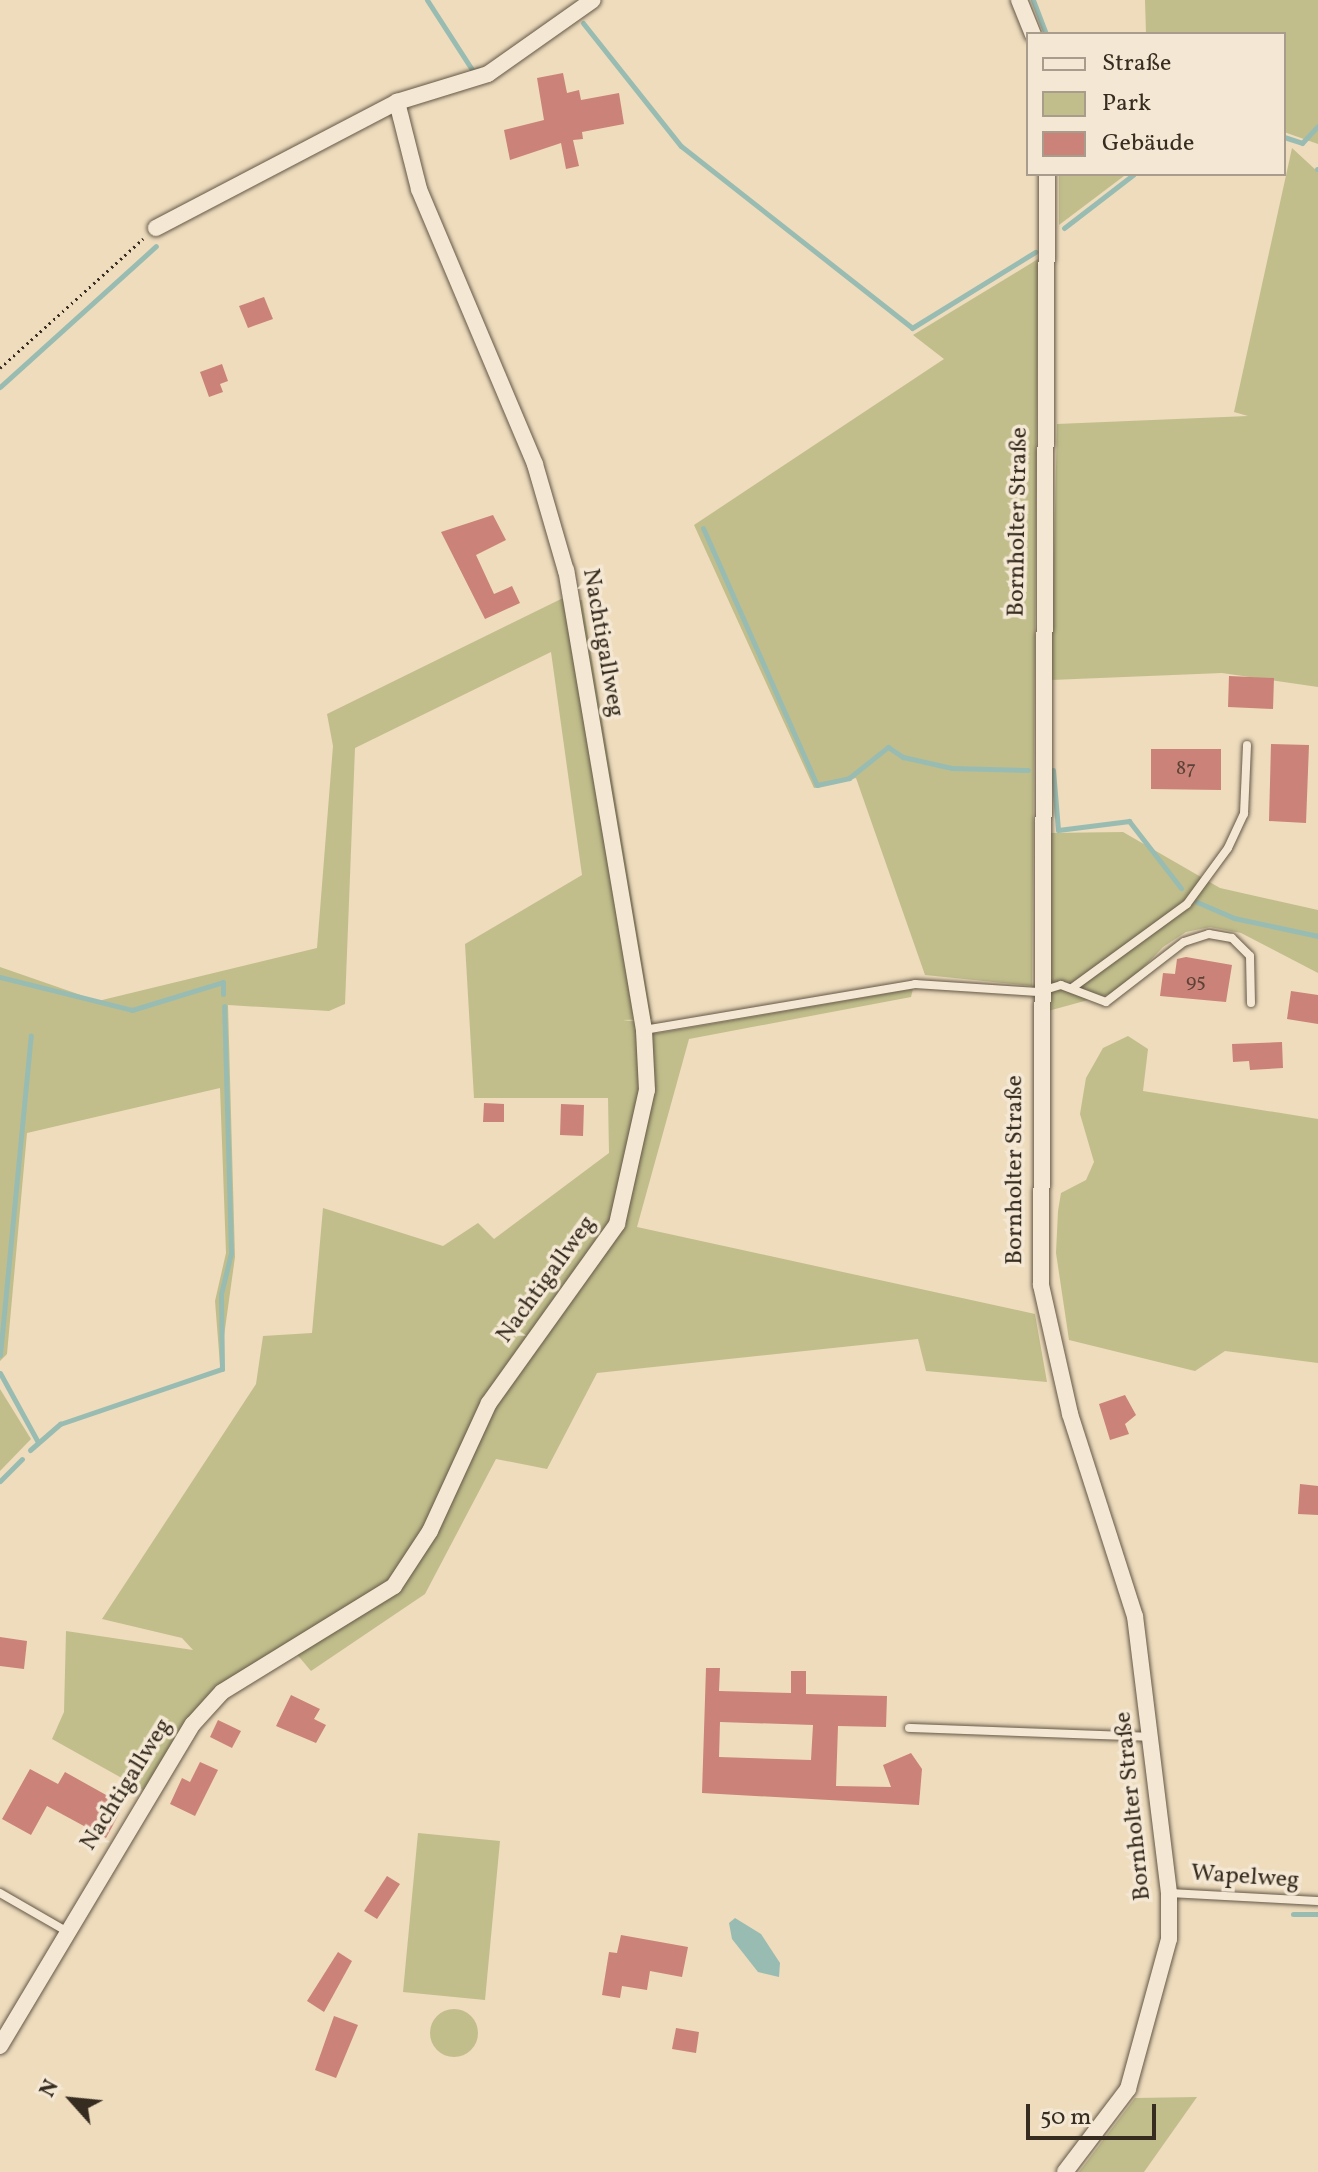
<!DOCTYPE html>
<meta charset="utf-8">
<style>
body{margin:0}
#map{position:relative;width:1318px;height:2172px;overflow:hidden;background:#eedcbd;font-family:Vollkorn,serif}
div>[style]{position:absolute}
.green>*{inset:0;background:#c1be8c}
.round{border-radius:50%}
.water>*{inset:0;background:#99bcb2}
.stream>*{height:5px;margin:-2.5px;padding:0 2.5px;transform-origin:2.5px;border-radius:2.5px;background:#99bcb2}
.building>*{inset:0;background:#cb8278}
.path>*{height:3px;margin-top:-1.5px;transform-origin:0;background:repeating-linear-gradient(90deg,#362c20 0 2px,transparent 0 6px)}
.roads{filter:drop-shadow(0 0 2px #645847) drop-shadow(0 0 2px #645847)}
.lane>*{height:8px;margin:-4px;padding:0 4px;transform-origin:4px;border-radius:4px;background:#f4e8d4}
.street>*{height:16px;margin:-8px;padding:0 8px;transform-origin:8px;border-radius:8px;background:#f4e8d4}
span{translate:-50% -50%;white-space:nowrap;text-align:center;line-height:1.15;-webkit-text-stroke:7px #f4e8d4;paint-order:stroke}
.number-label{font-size:20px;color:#5b4236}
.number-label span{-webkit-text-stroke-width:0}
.street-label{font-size:24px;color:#362c20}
.legend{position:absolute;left:1026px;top:32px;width:260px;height:144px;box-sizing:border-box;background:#f4e8d4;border:2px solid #a89d8c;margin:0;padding:10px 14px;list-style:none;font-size:24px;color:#362c20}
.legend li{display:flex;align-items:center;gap:16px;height:40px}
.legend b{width:40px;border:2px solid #a89d8c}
.north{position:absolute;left:32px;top:2060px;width:80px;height:80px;-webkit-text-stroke:6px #f4e8d4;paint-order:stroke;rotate:297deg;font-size:22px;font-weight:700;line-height:32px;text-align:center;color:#362c20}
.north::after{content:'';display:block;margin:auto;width:28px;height:36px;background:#362c20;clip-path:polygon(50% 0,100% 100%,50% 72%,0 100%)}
.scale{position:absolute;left:1026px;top:2104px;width:130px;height:36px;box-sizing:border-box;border:4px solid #362c20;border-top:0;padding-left:10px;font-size:24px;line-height:28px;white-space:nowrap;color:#362c20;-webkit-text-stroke:6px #f4e8d4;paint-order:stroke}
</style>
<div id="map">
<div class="green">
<div style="clip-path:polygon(1145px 0,1318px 0,1318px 144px,1284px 132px,1284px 34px,1146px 34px)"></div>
<div style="clip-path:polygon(1292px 148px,1318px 172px,1318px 687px,1222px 673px,1051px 680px,1057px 424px,1248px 416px,1234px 412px)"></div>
<div style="clip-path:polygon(1059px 174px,1123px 174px,1124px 176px,1059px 225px)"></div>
<div style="clip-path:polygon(1038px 259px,1032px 986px,925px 975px,856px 778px,814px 788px,694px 525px,944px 359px,913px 335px)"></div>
<div style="clip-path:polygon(561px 599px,582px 600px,652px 1019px,623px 1020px,639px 1022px,641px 1036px,913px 989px,911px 997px,689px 1039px,637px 1227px,1035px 1314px,1047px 1382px,926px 1371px,918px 1339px,597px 1373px,547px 1469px,496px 1459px,425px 1594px,311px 1671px,289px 1645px,216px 1690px,145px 1791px,52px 1739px,64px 1712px,66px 1631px,193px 1650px,182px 1638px,102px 1619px,256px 1384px,263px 1336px,312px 1333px,323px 1208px,443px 1246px,478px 1223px,494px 1239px,609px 1153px,608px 1098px,474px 1098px,465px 944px,582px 875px,551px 652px,355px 748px,345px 1004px,329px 1011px,228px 1005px,235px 1257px,220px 1365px,215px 1301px,226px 1253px,220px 1088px,27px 1133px,7px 1354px,0 1361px,0 967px,98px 1001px,317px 948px,333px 746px,327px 714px)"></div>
<div style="clip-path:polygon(1123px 832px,1220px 888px,1318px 910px,1318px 973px,1241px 933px,1210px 927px,1186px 932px,1163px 947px,1121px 991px,1048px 1011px,1049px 833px)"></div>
<div style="clip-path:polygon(1128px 1036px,1148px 1049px,1143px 1091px,1318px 1119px,1318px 1363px,1225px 1351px,1195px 1371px,1069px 1340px,1056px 1253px,1058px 1211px,1061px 1193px,1086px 1180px,1094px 1162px,1080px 1114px,1086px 1078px,1103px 1048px)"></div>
<div style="clip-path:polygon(0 1389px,31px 1439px,0 1471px)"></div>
<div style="clip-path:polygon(418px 1833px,500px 1841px,485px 2000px,403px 1992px)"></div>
<div class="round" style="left:430px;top:2009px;width:48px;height:48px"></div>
<div style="clip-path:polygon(1197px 2097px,1144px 2172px,1079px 2172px,1135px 2098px)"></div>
</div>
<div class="water">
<div style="clip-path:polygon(735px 1918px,761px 1934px,780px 1963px,779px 1977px,758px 1972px,732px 1939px,729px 1923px)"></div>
</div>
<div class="stream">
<div style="left:427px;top:0;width:85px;rotate:57.1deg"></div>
<div style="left:473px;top:71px;width:6px;rotate:-18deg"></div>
<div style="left:1033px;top:0;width:36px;rotate:69deg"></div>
<div style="left:583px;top:23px;width:157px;rotate:51.5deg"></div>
<div style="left:681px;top:146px;width:294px;rotate:38.2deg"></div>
<div style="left:912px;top:328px;width:145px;rotate:-31.7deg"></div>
<div style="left:1284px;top:137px;width:19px;rotate:18deg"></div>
<div style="left:1302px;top:143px;width:23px;rotate:-47deg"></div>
<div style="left:1317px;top:169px;width:1px"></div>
<div style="left:1064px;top:228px;width:88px;rotate:-37.6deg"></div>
<div style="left:0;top:387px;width:210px;rotate:-42.1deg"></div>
<div style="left:703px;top:528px;width:281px;rotate:66.1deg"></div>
<div style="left:817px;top:785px;width:33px;rotate:-12deg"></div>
<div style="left:849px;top:778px;width:50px;rotate:-38.5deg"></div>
<div style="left:888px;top:747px;width:18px;rotate:34deg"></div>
<div style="left:903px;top:757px;width:50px;rotate:12.7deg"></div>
<div style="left:952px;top:768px;width:76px;rotate:1.5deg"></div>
<div style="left:1053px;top:770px;width:60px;rotate:85.2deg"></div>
<div style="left:1058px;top:830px;width:72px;rotate:-7.2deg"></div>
<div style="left:1129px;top:821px;width:85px;rotate:52.2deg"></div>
<div style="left:1197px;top:902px;width:40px;rotate:23.4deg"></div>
<div style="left:1234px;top:918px;width:86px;rotate:12.1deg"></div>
<div style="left:0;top:977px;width:136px;rotate:14deg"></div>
<div style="left:132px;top:1010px;width:95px;rotate:-17.1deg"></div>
<div style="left:223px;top:982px;width:12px;rotate:90deg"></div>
<div style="left:0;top:1355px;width:321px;rotate:-84.5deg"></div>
<div style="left:0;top:1373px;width:79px;rotate:61.2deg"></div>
<div style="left:30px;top:1450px;width:40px;rotate:-41deg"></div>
<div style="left:60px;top:1424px;width:171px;rotate:-18.8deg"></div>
<div style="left:222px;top:1369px;width:75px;rotate:-90.8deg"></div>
<div style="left:221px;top:1294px;width:42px;rotate:-76.3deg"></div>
<div style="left:231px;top:1253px;width:247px;rotate:-91.6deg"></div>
<div style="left:0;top:1481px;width:31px;rotate:-45deg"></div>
<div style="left:1293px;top:1914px;width:25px"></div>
</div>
<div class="building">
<div style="clip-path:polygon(563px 73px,567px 93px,579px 90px,581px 100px,619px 93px,624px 124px,582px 132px,583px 139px,573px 140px,579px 166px,566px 169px,561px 143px,510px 160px,504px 130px,544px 120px,537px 78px)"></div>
<div style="clip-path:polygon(264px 297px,273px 319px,248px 328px,239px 306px)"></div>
<div style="clip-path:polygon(222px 364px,228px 381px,220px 384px,223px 392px,209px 397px,200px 372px)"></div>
<div style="clip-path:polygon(493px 515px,506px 540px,476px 555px,494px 594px,512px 586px,520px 603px,485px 619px,441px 532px)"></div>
<div style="clip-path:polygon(1229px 676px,1274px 678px,1273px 709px,1228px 707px)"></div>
<div style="clip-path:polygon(1271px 744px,1309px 745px,1306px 823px,1269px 821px)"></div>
<div style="clip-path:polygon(1151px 749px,1221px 749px,1221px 790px,1151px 789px)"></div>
<div style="clip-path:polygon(1186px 957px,1232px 965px,1226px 1002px,1160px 996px,1163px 973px,1175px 974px,1177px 959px)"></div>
<div style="clip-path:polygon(1291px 991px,1318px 995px,1318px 1024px,1287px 1019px)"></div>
<div style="clip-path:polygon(1282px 1042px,1283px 1068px,1250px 1070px,1249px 1061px,1233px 1062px,1232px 1044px)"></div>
<div style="clip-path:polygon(484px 1103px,504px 1104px,504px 1122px,483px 1122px)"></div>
<div style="clip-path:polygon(561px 1104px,584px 1105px,583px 1136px,560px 1135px)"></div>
<div style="clip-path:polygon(1125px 1395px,1136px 1415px,1125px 1424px,1129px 1434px,1110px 1440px,1099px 1404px)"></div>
<div style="clip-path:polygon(1300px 1484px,1318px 1486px,1318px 1515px,1298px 1514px)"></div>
<div style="clip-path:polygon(0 1637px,27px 1641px,24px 1669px,0 1666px)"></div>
<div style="clip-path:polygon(evenodd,706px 1668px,720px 1668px,719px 1691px,791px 1693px,791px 1671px,806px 1671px,806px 1694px,887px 1696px,886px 1727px,838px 1726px,836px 1786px,891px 1787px,883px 1765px,911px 1753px,922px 1769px,919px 1805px,702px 1793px,706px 1668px,720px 1722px,813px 1725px,811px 1760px,719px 1757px,720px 1722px)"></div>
<div style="clip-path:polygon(291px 1695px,320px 1709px,314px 1719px,326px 1725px,316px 1743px,276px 1726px)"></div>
<div style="clip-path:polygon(218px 1720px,241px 1731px,232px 1748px,210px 1737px)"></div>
<div style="clip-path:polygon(200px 1762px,218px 1770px,195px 1816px,170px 1804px,182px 1778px,190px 1782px)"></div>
<div style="clip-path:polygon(30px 1769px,58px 1784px,65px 1772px,124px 1805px,106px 1838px,47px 1806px,31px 1835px,2px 1819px)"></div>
<div style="clip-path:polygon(387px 1876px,400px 1884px,377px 1919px,364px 1911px)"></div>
<div style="clip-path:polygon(621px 1935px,688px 1947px,682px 1977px,650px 1971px,647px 1990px,622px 1986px,620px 1998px,602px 1995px,609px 1952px,617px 1953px)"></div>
<div style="clip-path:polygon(338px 1952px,352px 1961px,324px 2012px,307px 2001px)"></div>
<div style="clip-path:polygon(334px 2016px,358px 2025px,336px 2078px,315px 2070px)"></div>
<div style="clip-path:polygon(676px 2028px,699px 2032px,696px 2053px,672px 2049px)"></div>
</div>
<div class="path">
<div style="left:0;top:368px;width:193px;rotate:-42.1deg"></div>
</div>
<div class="roads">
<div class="lane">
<div style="left:1072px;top:988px;width:142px;rotate:-36.1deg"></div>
<div style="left:1187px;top:904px;width:69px;rotate:-53.8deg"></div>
<div style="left:1228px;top:848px;width:38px;rotate:-65deg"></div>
<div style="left:1244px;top:814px;width:69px;rotate:-87.5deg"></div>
<div style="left:644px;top:1030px;width:275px;rotate:-9.6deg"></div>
<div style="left:915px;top:984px;width:123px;rotate:3.7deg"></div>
<div style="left:1038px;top:992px;width:24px;rotate:-17deg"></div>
<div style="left:1061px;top:985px;width:48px;rotate:20.7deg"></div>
<div style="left:1106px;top:1002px;width:98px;rotate:-37.6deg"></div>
<div style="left:1184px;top:942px;width:26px;rotate:-18deg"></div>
<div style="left:1209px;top:934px;width:23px;rotate:10deg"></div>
<div style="left:1232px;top:938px;width:25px;rotate:45deg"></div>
<div style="left:1250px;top:956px;width:47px;rotate:88.8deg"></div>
<div style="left:909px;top:1728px;width:241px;rotate:2.1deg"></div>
<div style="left:0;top:1893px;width:76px;rotate:29.9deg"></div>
<div style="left:1169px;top:1893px;width:149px;rotate:3.1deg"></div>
</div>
<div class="street">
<div style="left:1019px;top:0;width:37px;rotate:68deg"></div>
<div style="left:1047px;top:174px;width:1111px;rotate:90.31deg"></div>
<div style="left:1041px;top:1285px;width:132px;rotate:77.3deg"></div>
<div style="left:1070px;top:1414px;width:212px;rotate:72.2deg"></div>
<div style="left:1135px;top:1616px;width:279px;rotate:83deg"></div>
<div style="left:1169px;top:1893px;width:46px;rotate:90deg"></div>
<div style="left:1169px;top:1939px;width:156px;rotate:105.3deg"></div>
<div style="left:1128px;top:2089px;width:104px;rotate:127.2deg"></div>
<div style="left:156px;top:228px;width:272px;rotate:-27.6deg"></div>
<div style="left:397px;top:102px;width:95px;rotate:-17.1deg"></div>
<div style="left:488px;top:74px;width:128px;rotate:-35.2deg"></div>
<div style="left:0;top:2046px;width:375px;rotate:-59.1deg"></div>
<div style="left:193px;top:1724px;width:43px;rotate:-47.8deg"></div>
<div style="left:222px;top:1692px;width:202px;rotate:-31.6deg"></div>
<div style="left:394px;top:1586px;width:66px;rotate:-56.8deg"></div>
<div style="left:430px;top:1531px;width:141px;rotate:-65.3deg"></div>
<div style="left:489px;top:1403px;width:220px;rotate:-54.4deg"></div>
<div style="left:617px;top:1224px;width:137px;rotate:-77.4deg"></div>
<div style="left:647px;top:1090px;width:60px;rotate:-92.9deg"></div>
<div style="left:644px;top:1030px;width:466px;rotate:-99.6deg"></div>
<div style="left:566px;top:571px;width:111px;rotate:-106.2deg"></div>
<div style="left:535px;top:464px;width:298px;rotate:-112.9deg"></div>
<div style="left:419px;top:189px;width:90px;rotate:-104.2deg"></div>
</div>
</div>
<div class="number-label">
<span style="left:1186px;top:769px">87</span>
<span style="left:1196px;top:982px">95</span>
</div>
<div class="street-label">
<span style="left:1019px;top:522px;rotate:-89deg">Bornholter Straße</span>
<span style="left:602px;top:643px;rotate:80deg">Nachtigallweg</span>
<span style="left:1016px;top:1170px;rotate:-90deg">Bornholter Straße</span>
<span style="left:547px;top:1280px;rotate:-54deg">Nachtigallweg</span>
<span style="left:127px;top:1785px;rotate:-58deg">Nachtigallweg</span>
<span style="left:1134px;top:1806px;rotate:-96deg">Bornholter Straße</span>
<span style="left:1245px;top:1878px;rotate:4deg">Wapelweg</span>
</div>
<ul class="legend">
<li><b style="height:10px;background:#f4e8d4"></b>Straße</li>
<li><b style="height:22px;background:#c1be8c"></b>Park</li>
<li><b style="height:22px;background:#cb8278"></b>Gebäude</li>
</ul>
<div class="north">N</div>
<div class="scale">50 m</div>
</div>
